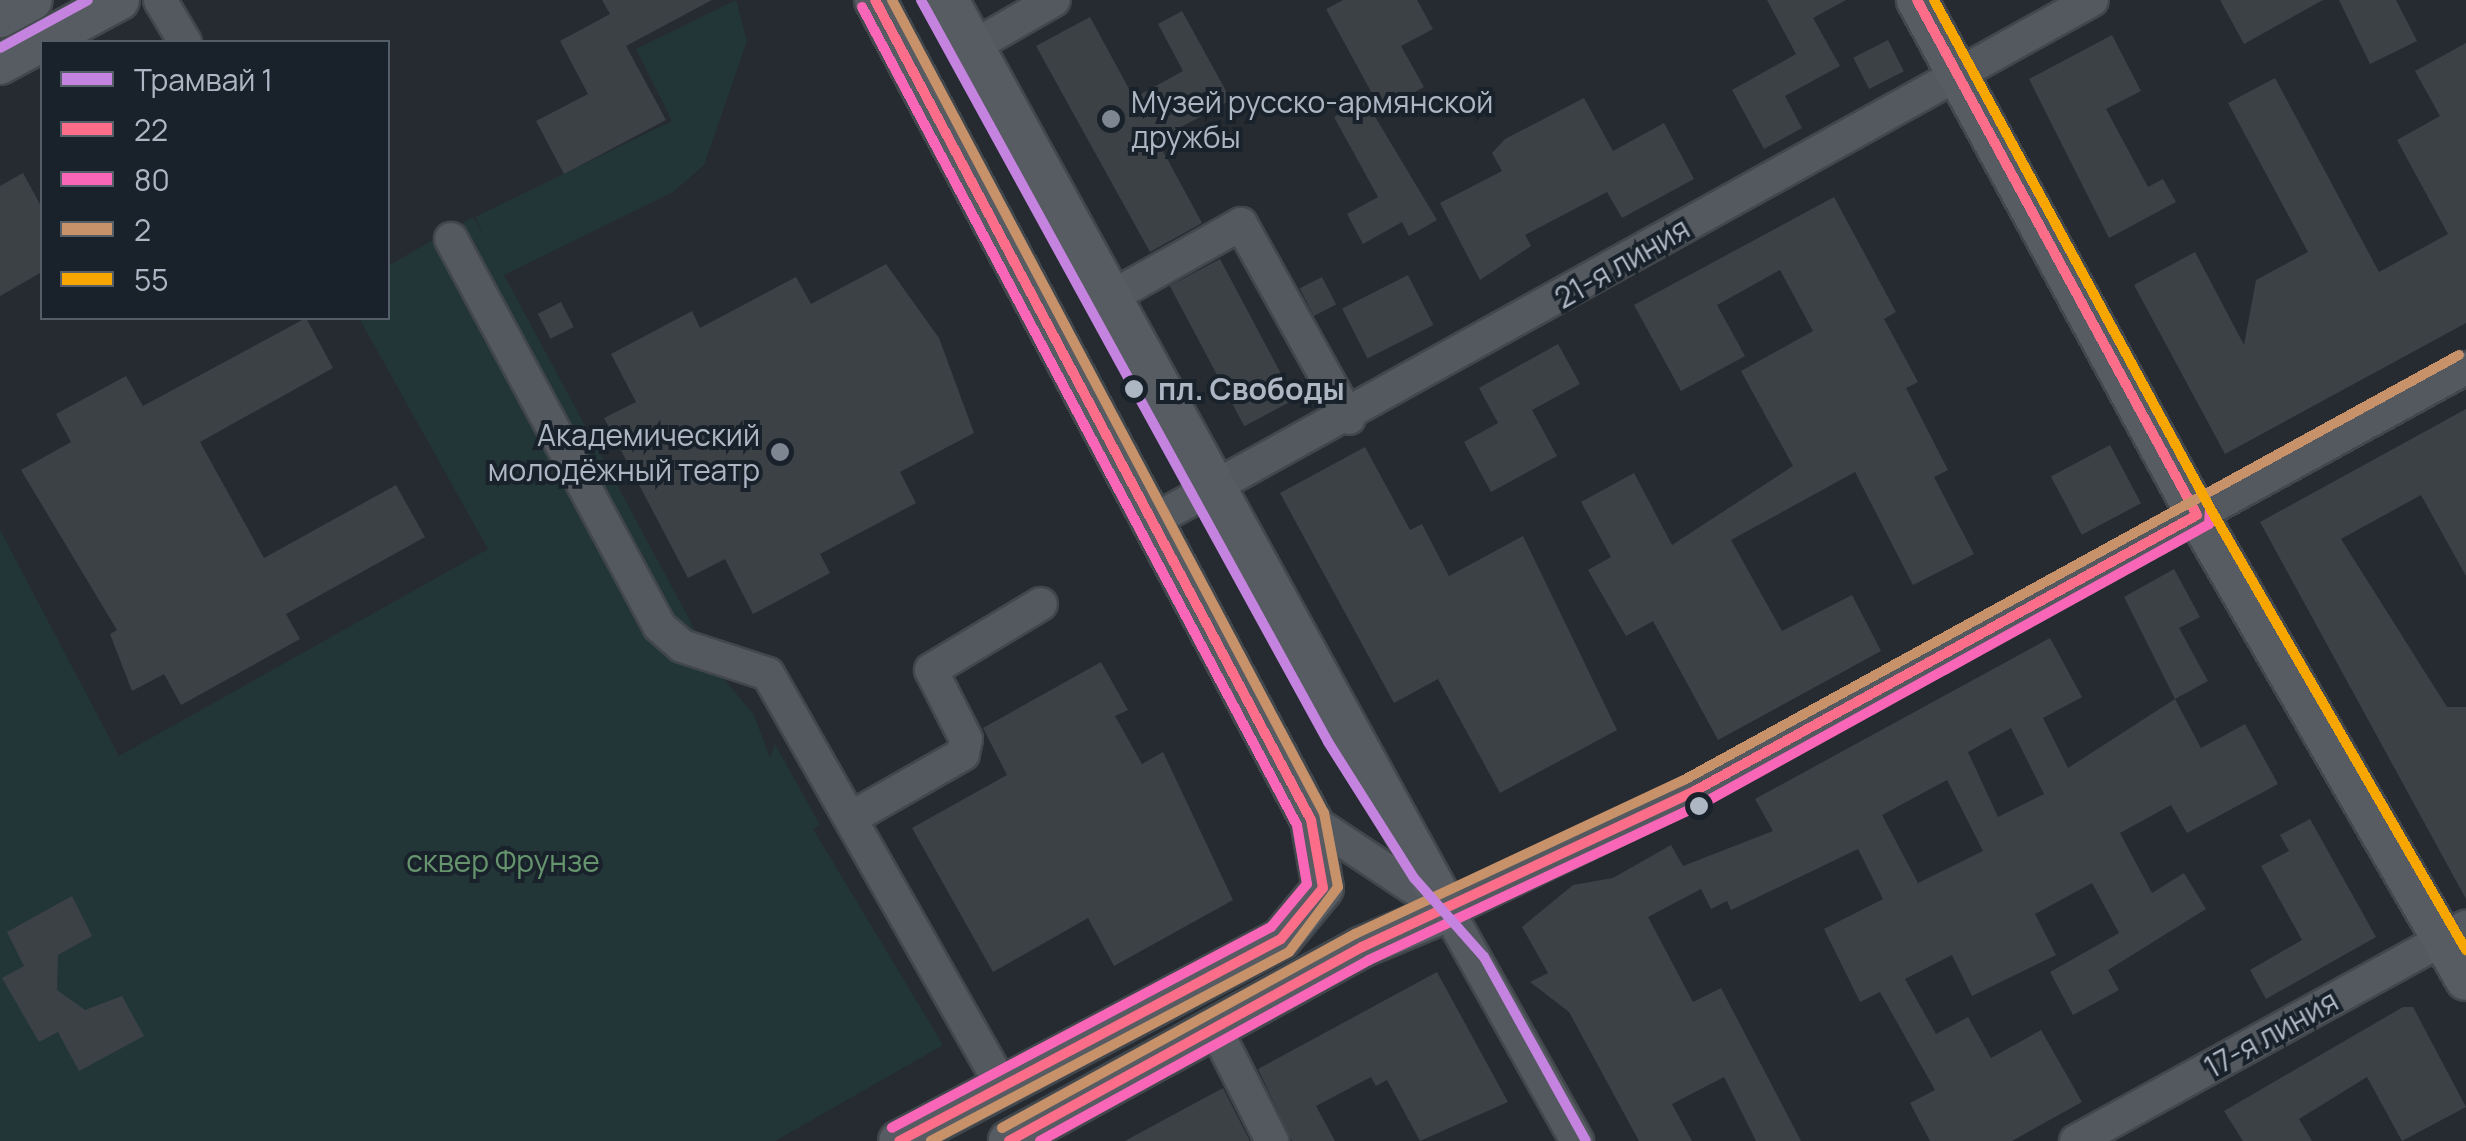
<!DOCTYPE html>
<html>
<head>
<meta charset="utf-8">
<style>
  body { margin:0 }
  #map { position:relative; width:2466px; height:1141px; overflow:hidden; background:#252b31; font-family:Manrope,sans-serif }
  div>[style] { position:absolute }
  .green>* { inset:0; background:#233637 }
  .building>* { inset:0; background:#3c4146; transform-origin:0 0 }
  .roads { filter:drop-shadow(2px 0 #42474c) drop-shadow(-2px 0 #42474c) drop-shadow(0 2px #42474c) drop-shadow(0 -2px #42474c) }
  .minor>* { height:32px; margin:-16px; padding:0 16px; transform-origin:16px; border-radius:16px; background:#545960 }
  .major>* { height:40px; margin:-20px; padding:0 20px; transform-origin:20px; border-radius:20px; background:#575b62 }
  .bus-1>* { height:10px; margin:-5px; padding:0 5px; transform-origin:5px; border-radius:5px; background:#fb6d88 }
  .bus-2>* { height:10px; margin:-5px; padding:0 5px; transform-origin:5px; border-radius:5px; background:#fa66b7 }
  .bus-3>* { height:10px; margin:-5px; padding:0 5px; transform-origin:5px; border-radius:5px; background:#c7916a }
  .bus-4>* { height:10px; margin:-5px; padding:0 5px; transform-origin:5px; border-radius:5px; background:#f7a600 }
  .tram-1>* { height:10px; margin:-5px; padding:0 5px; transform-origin:5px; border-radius:5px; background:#c483df }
  .dots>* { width:28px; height:28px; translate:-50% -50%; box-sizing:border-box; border:5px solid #19222b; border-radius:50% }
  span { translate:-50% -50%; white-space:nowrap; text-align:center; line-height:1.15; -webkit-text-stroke:8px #19222b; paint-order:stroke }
  .poi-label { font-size:30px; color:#adb7c4 }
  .left { translate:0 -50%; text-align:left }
  .right { translate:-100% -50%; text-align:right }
  .street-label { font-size:30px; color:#adb7c4 }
  .stop-label { font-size:30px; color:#adb7c4; font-weight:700 }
  .park-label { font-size:30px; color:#65946d }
  .legend { position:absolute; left:40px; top:40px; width:350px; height:280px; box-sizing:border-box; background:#19222b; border:2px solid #545e68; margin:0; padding:12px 18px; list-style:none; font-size:30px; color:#adb7c4 }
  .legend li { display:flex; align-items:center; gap:20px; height:50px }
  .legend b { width:50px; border:2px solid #545e68 }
</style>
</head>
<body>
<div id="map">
  <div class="green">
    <div style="clip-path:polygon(736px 0,747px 41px,704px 165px,673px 192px,504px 275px,716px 669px,754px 715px,770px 758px,775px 744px,820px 825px,813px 829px,943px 1045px,775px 1141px,0 1141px,0 530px,119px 756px,488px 549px,359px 318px,388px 318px,388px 266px,473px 217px,485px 237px,475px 217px,672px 121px,636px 49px)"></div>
  </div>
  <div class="building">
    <div style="clip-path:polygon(602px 0,712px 0,626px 46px,666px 120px,564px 174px,536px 121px,588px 94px,560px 41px,610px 14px)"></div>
    <div style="clip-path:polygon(1343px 0,1417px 0,1433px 29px,1401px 46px,1424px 87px,1381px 110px,1326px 9px)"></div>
    <div style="clip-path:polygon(1767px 0,1846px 0,1813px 18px,1840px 66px,1785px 96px,1802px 128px,1764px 149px,1732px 90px,1796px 54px)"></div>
    <div style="clip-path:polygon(2220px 0,2323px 0,2244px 44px)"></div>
    <div style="clip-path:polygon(2339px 0,2396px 0,2417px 41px,2370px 64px)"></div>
    <div style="clip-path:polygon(1182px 11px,1231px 100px,1157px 140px,1202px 223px,1150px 252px,1036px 46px,1090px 17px,1134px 98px,1183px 71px,1158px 24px)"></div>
    <div style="clip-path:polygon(2112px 35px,2141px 91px,2106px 109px,2148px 187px,2163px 179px,2176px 202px,2109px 238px,2029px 79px)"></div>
    <div style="left:1888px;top:40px;width:35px;height:39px;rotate:63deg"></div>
    <div style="clip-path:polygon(2466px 43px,2466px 323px,2225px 454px,2134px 285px,2195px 252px,2244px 345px,2256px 280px,2308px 252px,2228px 103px,2275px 78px,2379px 272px,2448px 234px,2397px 140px,2440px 116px,2415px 71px)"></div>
    <div style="clip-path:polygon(1584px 98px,1613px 151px,1664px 123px,1694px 179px,1622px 218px,1607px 192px,1525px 235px,1531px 246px,1480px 280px,1440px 203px,1502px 171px,1492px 153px,1505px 139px)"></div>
    <div style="clip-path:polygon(1365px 100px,1437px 220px,1409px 236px,1402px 222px,1363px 244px,1347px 214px,1378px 197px,1334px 117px)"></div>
    <div style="clip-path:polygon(23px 173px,42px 208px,42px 272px,0 296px,0 186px)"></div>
    <div style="clip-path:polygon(1834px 197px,1896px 312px,1884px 319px,1918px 382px,1906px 388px,1948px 470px,1934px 477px,1974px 554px,1913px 585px,1855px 472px,1731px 540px,1782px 631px,1852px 595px,1881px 651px,1718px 740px,1653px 621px,1626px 636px,1588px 570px,1611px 557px,1581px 502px,1634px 473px,1672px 545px,1793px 466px,1741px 371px,1813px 331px,1780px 270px,1717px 305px,1745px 356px,1681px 391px,1634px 305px)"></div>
    <div style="left:1220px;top:259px;width:159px;height:57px;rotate:62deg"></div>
    <div style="clip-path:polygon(886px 264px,939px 338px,974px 433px,900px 472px,916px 503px,820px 554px,830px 573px,753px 614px,725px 559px,688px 578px,604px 418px,636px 402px,611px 354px,692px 311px,700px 328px,796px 277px,811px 304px)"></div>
    <div style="left:1408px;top:275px;width:56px;height:74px;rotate:63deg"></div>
    <div style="left:1322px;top:277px;width:31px;height:25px;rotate:63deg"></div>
    <div style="left:561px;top:302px;width:28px;height:26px;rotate:63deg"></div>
    <div style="clip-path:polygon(306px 318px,333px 368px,200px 442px,264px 558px,396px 485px,425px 537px,286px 614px,300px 639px,181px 705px,164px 674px,132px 691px,110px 634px,117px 630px,21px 470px,71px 442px,56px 414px,126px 376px,143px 406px)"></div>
    <div style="clip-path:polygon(1558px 344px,1580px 384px,1532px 410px,1557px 456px,1491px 492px,1464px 442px,1498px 423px,1479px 388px)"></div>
    <div style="clip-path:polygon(2466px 409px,2466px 576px,2421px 495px,2341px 539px,2447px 707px,2466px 707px,2466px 899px,2260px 522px)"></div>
    <div style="left:2110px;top:445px;width:66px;height:67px;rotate:62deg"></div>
    <div style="clip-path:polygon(1365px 447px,1410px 530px,1422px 524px,1449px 576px,1523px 536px,1617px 730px,1500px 793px,1438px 679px,1394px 703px,1280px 493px)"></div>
    <div style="clip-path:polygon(2174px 569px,2200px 617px,2179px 628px,2208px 681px,2175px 699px,2124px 597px)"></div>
    <div style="clip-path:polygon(evenodd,2050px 638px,2082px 697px,2043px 718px,2068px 768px,2175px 699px,2201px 748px,2245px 724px,2278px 784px,2187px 833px,2171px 805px,2120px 833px,2152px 893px,2184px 873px,2206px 909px,2108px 970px,2119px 990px,2073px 1015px,2050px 972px,2119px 933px,2092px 883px,2035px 914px,2056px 955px,1972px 996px,1952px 955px,1905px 979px,1936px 1034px,1968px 1017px,1991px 1058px,2041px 1030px,2082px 1102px,2012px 1141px,1930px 1141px,1910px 1103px,1935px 1090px,1880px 992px,1860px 1002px,1824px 929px,1883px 899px,1858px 849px,1731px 910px,1727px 901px,1711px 909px,1701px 889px,1648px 917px,1693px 1002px,1721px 988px,1801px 1141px,1756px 1141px,1724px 1077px,1672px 1104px,1692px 1141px,1639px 1141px,1569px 1012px,1530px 982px,1548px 973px,1522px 927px,1573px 885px,1613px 878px,1671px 845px,1683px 866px,1773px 831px,1755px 799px,2050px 638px,2011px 728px,2044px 794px,1998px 817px,1968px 752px,2011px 728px,2050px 638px,1947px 780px,1983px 851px,1918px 883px,1882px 815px,1947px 780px)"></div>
    <div style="clip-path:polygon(1101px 662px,1128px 710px,1115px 716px,1142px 764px,1163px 752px,1233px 900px,1114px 966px,1088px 918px,993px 972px,912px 828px,1007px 775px,983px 728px)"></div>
    <div style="clip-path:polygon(2310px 819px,2376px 937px,2266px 999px,2250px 970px,2302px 940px,2261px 866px,2289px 851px,2280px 835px)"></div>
    <div style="clip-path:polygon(72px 896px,92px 936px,58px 955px,57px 990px,85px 1010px,122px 996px,144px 1036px,79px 1071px,58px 1032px,39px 1042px,2px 978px,24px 966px,7px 932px)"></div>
    <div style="clip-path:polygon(1437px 972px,1508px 1102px,1420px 1141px,1387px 1080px,1376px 1086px,1371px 1077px,1316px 1106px,1335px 1141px,1292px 1141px,1258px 1069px)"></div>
    <div style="clip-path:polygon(2403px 1007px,2413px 1007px,2466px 1107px,2402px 1141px,2367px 1077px,2299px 1119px,2312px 1141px,2243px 1141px,2224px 1111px)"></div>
    <div style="clip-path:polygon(1223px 1088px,1250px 1141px,1125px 1141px,1171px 1116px)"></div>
  </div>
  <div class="roads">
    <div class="minor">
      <div style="left:160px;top:0;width:49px;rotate:59.2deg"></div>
      <div style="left:974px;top:46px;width:92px;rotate:-29.9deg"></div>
      <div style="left:451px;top:239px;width:439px;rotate:61.7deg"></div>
      <div style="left:659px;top:626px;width:30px;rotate:41deg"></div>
      <div style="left:682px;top:646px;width:90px;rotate:18deg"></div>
      <div style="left:768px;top:674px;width:477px;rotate:60.4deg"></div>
      <div style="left:1111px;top:297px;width:149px;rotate:-29.3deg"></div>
      <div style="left:1241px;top:224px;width:222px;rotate:60.9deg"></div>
      <div style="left:1151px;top:522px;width:1076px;rotate:-29.02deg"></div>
      <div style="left:851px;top:818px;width:129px;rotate:-29.7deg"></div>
      <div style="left:963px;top:754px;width:15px;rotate:-79deg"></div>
      <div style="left:966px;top:739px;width:77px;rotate:-116.9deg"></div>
      <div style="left:931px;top:670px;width:128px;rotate:-31deg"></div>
      <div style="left:1311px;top:820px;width:164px;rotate:33.6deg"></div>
      <div style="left:1448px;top:911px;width:270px;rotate:-25.9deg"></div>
      <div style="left:1691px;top:793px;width:884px;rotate:-28.74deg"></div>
      <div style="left:1448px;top:911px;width:264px;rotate:60.7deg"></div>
      <div style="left:1215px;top:1028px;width:127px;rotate:63.2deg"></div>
      <div style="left:2076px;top:1141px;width:445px;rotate:-28.8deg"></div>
    </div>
    <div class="major">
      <div style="left:875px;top:0;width:929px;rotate:62deg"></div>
      <div style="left:1311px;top:820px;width:69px;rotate:80deg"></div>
      <div style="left:1323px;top:888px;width:66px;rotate:129.5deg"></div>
      <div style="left:1281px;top:939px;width:432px;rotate:152.1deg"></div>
      <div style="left:948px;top:0;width:1039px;rotate:61.24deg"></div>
      <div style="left:1448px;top:911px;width:93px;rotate:157.3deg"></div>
      <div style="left:1362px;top:947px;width:403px;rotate:151.2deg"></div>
      <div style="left:1917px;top:0;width:586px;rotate:61.47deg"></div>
      <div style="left:2197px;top:515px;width:537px;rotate:59.95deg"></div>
      <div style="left:0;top:17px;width:36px;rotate:-28deg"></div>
      <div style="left:0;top:64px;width:135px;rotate:-28.3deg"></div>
    </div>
  </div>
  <div class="bus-1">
    <div style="left:875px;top:0;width:929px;rotate:62deg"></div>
    <div style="left:1311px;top:820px;width:69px;rotate:80deg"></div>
    <div style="left:1323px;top:888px;width:66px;rotate:129.5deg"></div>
    <div style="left:1281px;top:939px;width:432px;rotate:152.1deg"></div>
    <div style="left:1009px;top:1141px;width:403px;rotate:-28.8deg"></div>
    <div style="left:1362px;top:947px;width:363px;rotate:-25.1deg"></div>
    <div style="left:1691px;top:793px;width:577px;rotate:-28.78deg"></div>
    <div style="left:2197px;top:515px;width:586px;rotate:-118.53deg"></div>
  </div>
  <div class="bus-2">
    <div style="left:862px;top:7px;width:926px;rotate:62deg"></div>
    <div style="left:1297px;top:825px;width:60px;rotate:80.4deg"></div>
    <div style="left:1307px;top:884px;width:56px;rotate:129.9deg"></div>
    <div style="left:1271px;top:927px;width:429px;rotate:152.1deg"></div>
    <div style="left:1040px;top:1141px;width:376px;rotate:-28.8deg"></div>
    <div style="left:1369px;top:960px;width:363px;rotate:-25.1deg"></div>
    <div style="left:1698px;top:806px;width:584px;rotate:-28.89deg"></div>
    <div style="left:2209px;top:524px;width:16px;rotate:-86deg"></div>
    <div style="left:2210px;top:508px;width:578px;rotate:-118.52deg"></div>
  </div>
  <div class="bus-3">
    <div style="left:892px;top:0;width:921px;rotate:62.02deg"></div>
    <div style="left:1324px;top:813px;width:75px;rotate:79.3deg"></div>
    <div style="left:1338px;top:887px;width:81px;rotate:127deg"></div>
    <div style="left:1289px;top:952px;width:405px;rotate:152.2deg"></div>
    <div style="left:1002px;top:1128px;width:403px;rotate:-28.8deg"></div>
    <div style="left:1355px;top:934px;width:363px;rotate:-25.1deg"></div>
    <div style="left:1684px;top:780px;width:884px;rotate:-28.74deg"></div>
  </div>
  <div class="bus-4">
    <div style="left:1934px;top:0;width:578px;rotate:61.48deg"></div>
    <div style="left:2210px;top:508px;width:511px;rotate:59.92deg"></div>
  </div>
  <div class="tram-1">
    <div style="left:921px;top:0;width:846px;rotate:61.25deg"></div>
    <div style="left:1328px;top:742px;width:161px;rotate:57.7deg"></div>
    <div style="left:1414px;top:878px;width:106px;rotate:48.5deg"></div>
    <div style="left:1484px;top:957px;width:210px;rotate:61deg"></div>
    <div style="left:0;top:48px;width:100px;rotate:-28.6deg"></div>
  </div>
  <div class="dots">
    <div style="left:1111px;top:119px;background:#7d8691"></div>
    <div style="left:1134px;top:389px;background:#adb7c4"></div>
    <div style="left:780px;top:452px;background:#7d8691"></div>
    <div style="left:1699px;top:806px;background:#adb7c4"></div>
  </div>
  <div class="poi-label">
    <span class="left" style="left:1131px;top:119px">Музей русско-армянской<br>дружбы</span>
    <span class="right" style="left:760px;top:452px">Академический<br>молодёжный театр</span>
  </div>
  <div class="street-label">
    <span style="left:1622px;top:263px;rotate:-30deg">21-я линия</span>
    <span style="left:2271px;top:1034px;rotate:-29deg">17-я линия</span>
  </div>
  <div class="stop-label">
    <span class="left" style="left:1158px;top:389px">пл. Свободы</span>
  </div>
  <div class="park-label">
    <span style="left:503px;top:861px">сквер Фрунзе</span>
  </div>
  <ul class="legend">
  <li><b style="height:12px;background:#c483df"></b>Трамвай 1</li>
  <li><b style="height:12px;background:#fb6d88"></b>22</li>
  <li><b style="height:12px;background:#fa66b7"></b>80</li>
  <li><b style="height:12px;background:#c7916a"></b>2</li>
  <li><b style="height:12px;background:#f7a600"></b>55</li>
  </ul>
</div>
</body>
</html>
